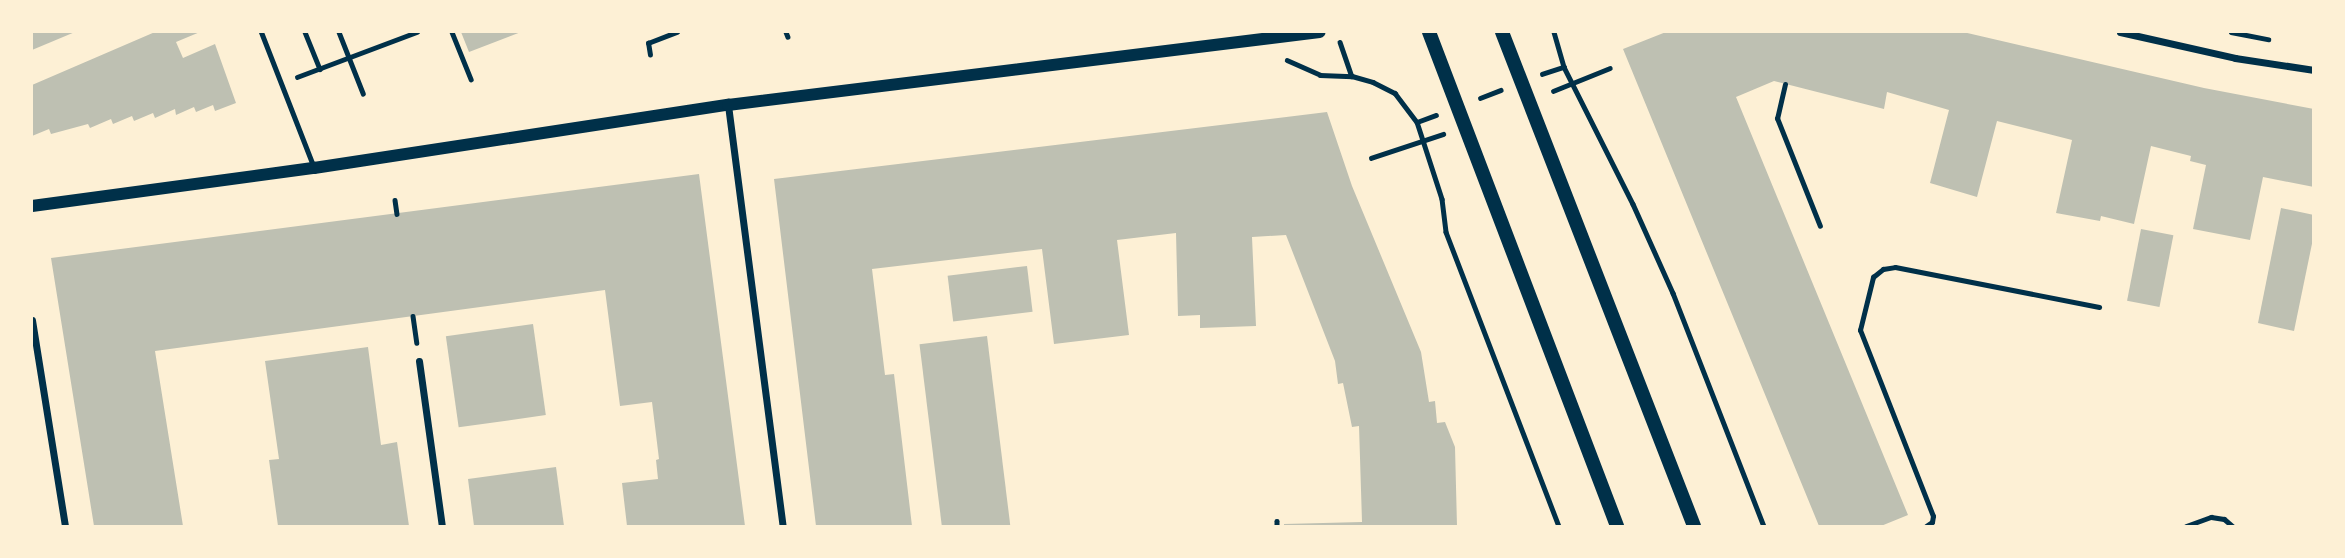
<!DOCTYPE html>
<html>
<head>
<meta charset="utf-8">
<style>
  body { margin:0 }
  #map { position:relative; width:2345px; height:558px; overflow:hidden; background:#fdf0d5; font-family:"Roboto Condensed",sans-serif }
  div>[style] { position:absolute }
  .building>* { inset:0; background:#bec0b2; transform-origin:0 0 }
  .path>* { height:4.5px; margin:-2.25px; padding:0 2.25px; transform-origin:2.25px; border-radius:2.25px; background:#003049 }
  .service>* { height:5px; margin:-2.5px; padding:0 2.5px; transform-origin:2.5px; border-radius:2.5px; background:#003049 }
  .minor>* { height:7px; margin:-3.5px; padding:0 3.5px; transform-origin:3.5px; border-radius:3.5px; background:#003049 }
  .tertiary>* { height:12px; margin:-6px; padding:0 6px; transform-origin:6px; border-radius:6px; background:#003049 }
  .secondary>* { height:14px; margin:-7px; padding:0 7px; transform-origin:7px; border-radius:7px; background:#003049 }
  span { translate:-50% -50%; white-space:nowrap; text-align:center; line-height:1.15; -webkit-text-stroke:7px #fdf0d5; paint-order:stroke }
  .frame { position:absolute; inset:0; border:33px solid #fdf0d5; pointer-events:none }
</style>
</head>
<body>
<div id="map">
  <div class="building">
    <div style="clip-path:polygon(32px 32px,75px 32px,32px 50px)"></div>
    <div style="clip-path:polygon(155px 32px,200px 32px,176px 42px,183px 58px,215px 44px,236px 103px,215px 111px,213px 105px,196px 112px,194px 107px,176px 115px,175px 109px,155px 118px,153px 113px,134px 121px,132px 116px,113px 124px,111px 119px,90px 128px,88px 124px,51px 134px,49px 129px,32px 136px,32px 85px)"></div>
    <div style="clip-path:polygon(461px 32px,521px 32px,469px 52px)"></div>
    <div style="clip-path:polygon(1666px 32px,1963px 32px,2204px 88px,2314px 109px,2314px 187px,2263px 177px,2250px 240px,2193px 229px,2206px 165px,2190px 161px,2191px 156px,2151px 146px,2134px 224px,2101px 216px,2100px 221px,2056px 213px,2072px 140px,1997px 121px,1977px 197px,1930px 183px,1949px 110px,1887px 92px,1884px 109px,1774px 81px,1736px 97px,1908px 515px,1881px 526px,1819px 526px,1623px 49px)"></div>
    <div style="clip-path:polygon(1327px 112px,1352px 186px,1421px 352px,1429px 402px,1435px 401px,1437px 423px,1445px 422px,1455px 447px,1457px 526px,1284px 526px,1284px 524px,1362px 522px,1359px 426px,1352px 427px,1343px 383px,1338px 384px,1335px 361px,1286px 235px,1252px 237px,1256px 326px,1200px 328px,1200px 315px,1178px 316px,1176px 233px,1117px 240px,1129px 335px,1054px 344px,1042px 249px,872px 269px,885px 375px,894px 374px,912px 526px,816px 526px,774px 179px)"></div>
    <div style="clip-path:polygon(699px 174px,745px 526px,627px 526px,622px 483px,658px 479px,656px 460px,659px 459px,652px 402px,620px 406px,605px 290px,155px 351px,183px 526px,94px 526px,51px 258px)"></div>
    <div style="clip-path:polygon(2281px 208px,2314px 215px,2314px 234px,2294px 331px,2258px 323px)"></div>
    <div style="left:2141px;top:229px;width:33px;height:73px;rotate:11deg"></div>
    <div style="left:1027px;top:266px;width:46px;height:80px;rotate:83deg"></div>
    <div style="left:533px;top:324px;width:92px;height:88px;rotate:82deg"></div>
    <div style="left:987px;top:336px;width:192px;height:68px;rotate:83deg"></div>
    <div style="clip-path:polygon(368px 347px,381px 445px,397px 442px,409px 526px,278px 526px,269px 460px,279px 459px,265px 361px)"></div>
    <div style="clip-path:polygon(556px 467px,564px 526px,474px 526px,468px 479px)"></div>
  </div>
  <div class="path">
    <div style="left:305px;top:32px;width:40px;rotate:68deg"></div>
    <div style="left:339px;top:32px;width:66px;rotate:68.5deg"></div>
    <div style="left:452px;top:32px;width:51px;rotate:68deg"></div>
    <div style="left:786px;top:32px;width:5px;rotate:68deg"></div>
    <div style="left:1554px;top:32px;width:36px;rotate:74deg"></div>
    <div style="left:1564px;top:67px;width:153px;rotate:63.3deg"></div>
    <div style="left:1633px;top:204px;width:98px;rotate:65.8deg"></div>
    <div style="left:1673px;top:293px;width:250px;rotate:68.7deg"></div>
    <div style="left:2231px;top:32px;width:38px;rotate:11deg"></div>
    <div style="left:1340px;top:42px;width:36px;rotate:71deg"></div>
    <div style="left:650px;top:55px;width:12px;rotate:-99deg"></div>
    <div style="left:648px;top:43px;width:31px;rotate:-21deg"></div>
    <div style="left:1287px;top:60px;width:36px;rotate:24deg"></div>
    <div style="left:1320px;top:75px;width:32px;rotate:2deg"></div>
    <div style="left:1352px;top:76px;width:22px;rotate:16deg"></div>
    <div style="left:1373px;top:82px;width:25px;rotate:27deg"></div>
    <div style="left:1395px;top:93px;width:36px;rotate:53deg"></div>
    <div style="left:1417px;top:122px;width:81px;rotate:72deg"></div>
    <div style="left:1442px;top:199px;width:33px;rotate:83deg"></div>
    <div style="left:1446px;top:232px;width:315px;rotate:69deg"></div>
    <div style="left:1542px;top:74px;width:23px;rotate:-18deg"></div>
    <div style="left:297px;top:77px;width:128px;rotate:-20.6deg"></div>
    <div style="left:1553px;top:91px;width:61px;rotate:-22deg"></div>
    <div style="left:1480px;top:98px;width:22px;rotate:-21deg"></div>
    <div style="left:1417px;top:122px;width:20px;rotate:-20deg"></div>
    <div style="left:1371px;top:158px;width:76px;rotate:-18.4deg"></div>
    <div style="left:395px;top:200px;width:14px;rotate:82deg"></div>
    <div style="left:413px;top:316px;width:27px;rotate:82deg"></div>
    <div style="left:1277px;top:521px;width:5px;rotate:90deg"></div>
  </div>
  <div class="service">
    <div style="left:261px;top:32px;width:146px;rotate:68.7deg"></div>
    <div style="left:1785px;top:84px;width:35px;rotate:103deg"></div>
    <div style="left:1777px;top:118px;width:116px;rotate:68.3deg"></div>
    <div style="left:1926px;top:526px;width:7px;rotate:-34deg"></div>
    <div style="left:1932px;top:522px;width:6px;rotate:-81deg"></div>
    <div style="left:1933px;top:516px;width:200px;rotate:-111.4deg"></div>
    <div style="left:1860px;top:330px;width:55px;rotate:-76.2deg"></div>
    <div style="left:1873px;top:277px;width:13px;rotate:-39deg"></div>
    <div style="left:1883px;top:269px;width:12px;rotate:-9deg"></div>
    <div style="left:1895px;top:267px;width:208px;rotate:11.1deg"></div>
    <div style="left:2186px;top:526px;width:27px;rotate:-20deg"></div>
    <div style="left:2211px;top:517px;width:13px;rotate:9deg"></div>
    <div style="left:2224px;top:519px;width:11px;rotate:41deg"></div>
  </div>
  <div class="minor">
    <div style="left:2120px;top:32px;width:118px;rotate:12.7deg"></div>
    <div style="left:2235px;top:58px;width:80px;rotate:8.6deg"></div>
    <div style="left:728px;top:105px;width:425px;rotate:82.6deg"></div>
    <div style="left:32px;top:320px;width:209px;rotate:80.9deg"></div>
    <div style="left:419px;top:361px;width:167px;rotate:82.1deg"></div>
  </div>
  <div class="tertiary">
    <div style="left:32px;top:206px;width:285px;rotate:-7.7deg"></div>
    <div style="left:314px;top:168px;width:419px;rotate:-8.7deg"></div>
    <div style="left:728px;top:105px;width:596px;rotate:-7.03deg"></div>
  </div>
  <div class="secondary">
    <div style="left:1429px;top:32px;width:529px;rotate:69.16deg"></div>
    <div style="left:1502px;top:32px;width:530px;rotate:68.76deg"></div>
  </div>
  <div class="frame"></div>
</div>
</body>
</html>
